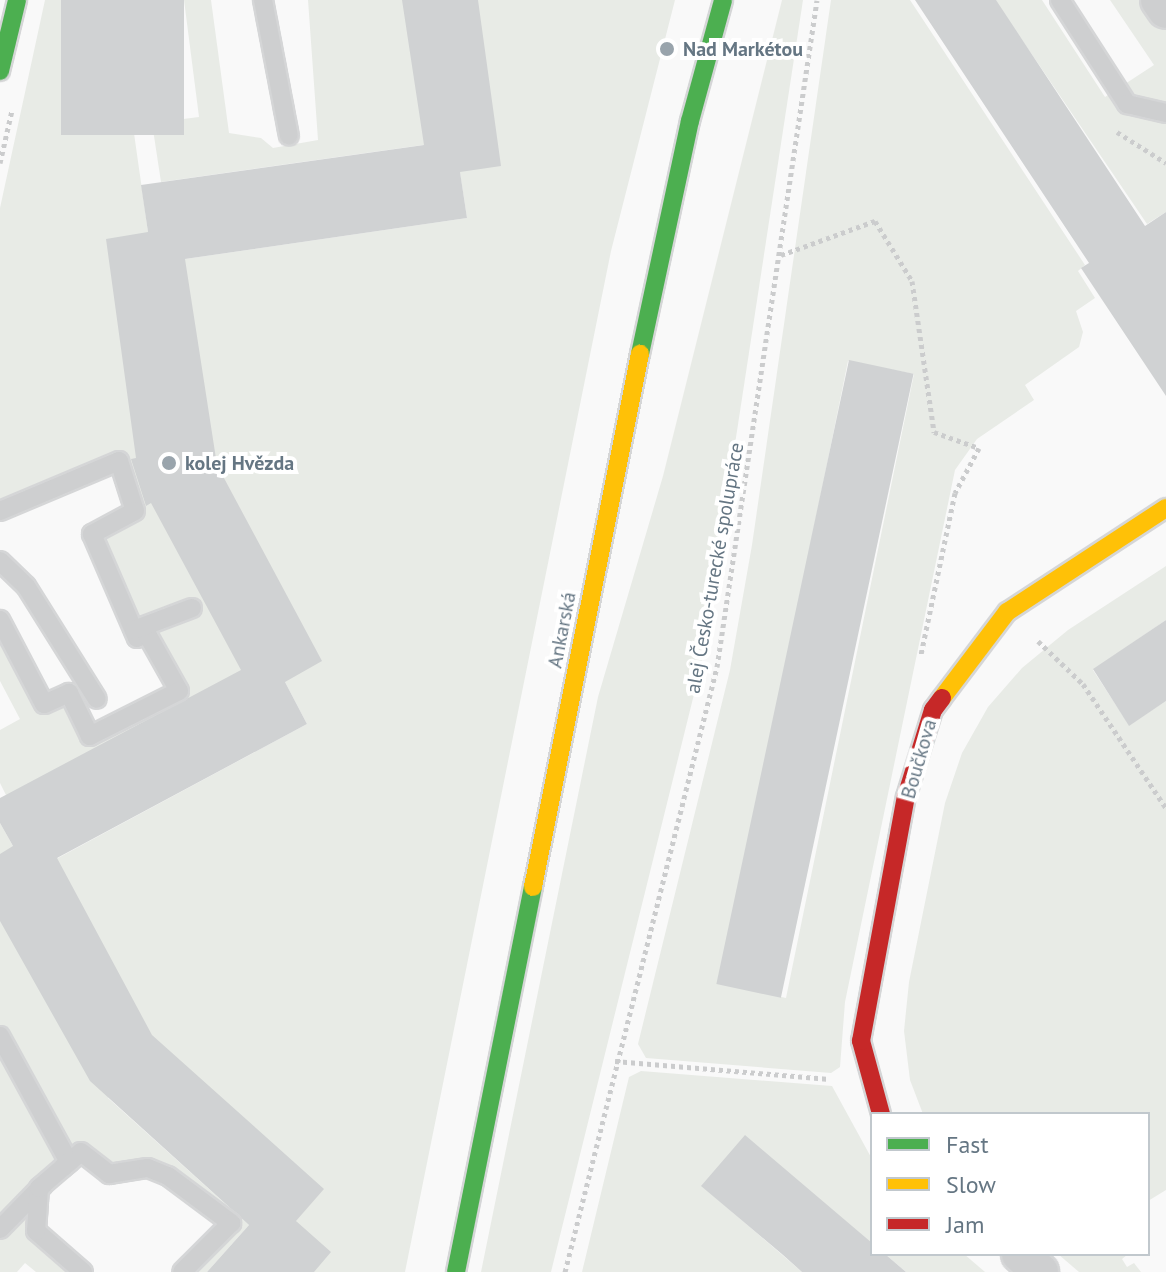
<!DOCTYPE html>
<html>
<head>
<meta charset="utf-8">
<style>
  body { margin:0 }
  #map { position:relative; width:1166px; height:1272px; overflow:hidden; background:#f9f9f9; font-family:"PT Sans",sans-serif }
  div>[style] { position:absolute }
  .green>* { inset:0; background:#e8ebe6 }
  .building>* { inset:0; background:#d0d2d3; transform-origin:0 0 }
  .path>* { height:5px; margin-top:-2.5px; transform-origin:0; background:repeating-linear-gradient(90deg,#cbcccd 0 4px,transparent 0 8px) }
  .roads { filter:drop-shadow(2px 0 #d5d6d7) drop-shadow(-2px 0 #d5d6d7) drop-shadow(0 2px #d5d6d7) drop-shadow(0 -2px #d5d6d7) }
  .lane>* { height:18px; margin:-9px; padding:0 9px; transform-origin:9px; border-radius:9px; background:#cecfd0 }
  .street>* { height:36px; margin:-18px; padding:0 18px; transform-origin:18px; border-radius:18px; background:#cecfd0 }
  .fast>* { height:18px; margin:-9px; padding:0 9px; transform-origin:9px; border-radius:9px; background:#4caf50 }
  .slow>* { height:18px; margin:-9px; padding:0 9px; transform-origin:9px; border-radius:9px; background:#ffc107 }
  .jam>* { height:18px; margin:-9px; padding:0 9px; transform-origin:9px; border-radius:9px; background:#c62828 }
  .dots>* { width:22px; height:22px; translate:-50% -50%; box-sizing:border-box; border:4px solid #fff; border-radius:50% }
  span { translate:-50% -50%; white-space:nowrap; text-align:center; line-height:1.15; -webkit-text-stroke:8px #fff; paint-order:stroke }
  .poi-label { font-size:20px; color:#657683; font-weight:700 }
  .left { translate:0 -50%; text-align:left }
  .street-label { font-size:20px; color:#657683 }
  .legend { position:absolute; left:870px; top:1112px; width:280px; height:144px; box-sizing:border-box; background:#fff; border:2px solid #c1c8cd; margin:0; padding:10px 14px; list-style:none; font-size:24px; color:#657683 }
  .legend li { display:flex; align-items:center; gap:16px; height:40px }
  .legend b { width:40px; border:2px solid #c1c8cd }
</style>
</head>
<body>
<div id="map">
  <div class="green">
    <div style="clip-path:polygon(45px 0,61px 0,79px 133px,133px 126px,148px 232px,185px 259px,467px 218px,460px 173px,428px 177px,423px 145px,161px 182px,152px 123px,199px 117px,184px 0,211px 0,229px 133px,261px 138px,273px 148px,318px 140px,308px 0,675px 0,611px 251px,405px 1272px,314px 1272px,296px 1221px,158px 1042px,108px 1098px,249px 1225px,207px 1272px,182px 1272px,230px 1223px,168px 1176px,119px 1175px,81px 1152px,40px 1188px,36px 1231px,83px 1272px,36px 1272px,25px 1263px,17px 1272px,0 1272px,0 823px,13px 846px,42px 831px,58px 858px,307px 724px,285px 682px,6px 795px,0 783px,0 730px,20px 719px,0 681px,0 620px,44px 703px,69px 693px,90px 736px,179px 691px,148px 634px,137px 638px,92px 534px,135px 511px,119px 461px,0 511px,0 208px)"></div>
    <div style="clip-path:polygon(782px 0,803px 0,701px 666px,551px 1272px,481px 1272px,598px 697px,663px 476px)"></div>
    <div style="clip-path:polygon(evenodd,831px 0,910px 0,1085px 265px,1078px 271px,1095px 298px,1076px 311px,1083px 332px,1079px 347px,1025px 385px,1034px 400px,977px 439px,955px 470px,845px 1002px,840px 1067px,831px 1073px,646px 1058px,638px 1044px,730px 670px,752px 545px,831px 0,848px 361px,914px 374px,786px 998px,721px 984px,848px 361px)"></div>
    <div style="clip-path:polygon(995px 0,1042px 0,1105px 97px,1154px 65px,1110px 0,1166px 0,1166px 212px,1147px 224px)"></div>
    <div style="clip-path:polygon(1166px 566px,1166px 620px,1093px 670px,1129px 725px,1166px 701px,1166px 1190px,1148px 1201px,1148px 1114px,923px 1114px,910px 1080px,904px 1031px,909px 982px,945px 803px,962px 753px,988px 707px,1022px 668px,1068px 630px)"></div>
    <div style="clip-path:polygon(641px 1071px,832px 1086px,872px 1159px,872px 1243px,702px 1186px,802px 1272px,582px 1272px,629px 1077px)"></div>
    <div style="clip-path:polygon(885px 1254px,964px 1254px,985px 1272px,906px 1272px)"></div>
    <div style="clip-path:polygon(1058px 1254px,1128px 1254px,1122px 1259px,1127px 1267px,1134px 1263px,1141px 1272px,1079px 1272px)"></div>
  </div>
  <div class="building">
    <div style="left:61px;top:0;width:123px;height:135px"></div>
    <div style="clip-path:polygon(402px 0,478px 0,501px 166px,460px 172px,467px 218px,185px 259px,217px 465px,322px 661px,285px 682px,307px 724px,57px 858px,152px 1035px,324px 1189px,296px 1221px,331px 1252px,314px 1272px,207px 1272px,249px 1225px,90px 1081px,0 921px,0 854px,13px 846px,0 823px,0 798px,241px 670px,151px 503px,146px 506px,131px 459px,136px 458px,106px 239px,148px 232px,141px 185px,424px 145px)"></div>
    <div style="clip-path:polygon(915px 0,996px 0,1145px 226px,1166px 212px,1166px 396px,1081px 268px,1089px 263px)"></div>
    <div style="left:849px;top:360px;width:66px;height:638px;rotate:12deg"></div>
    <div style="clip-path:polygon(1166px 620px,1166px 701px,1129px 726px,1093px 669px)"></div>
    <div style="clip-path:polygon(745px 1135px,872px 1243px,872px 1254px,885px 1254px,906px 1272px,802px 1272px,783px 1255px,701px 1186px)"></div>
  </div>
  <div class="path">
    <div style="left:1117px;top:132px;width:58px;rotate:32.3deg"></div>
    <div style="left:0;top:163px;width:54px;rotate:-77.2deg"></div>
    <div style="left:781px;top:255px;width:100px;rotate:-19.9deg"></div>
    <div style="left:875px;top:221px;width:70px;rotate:58.3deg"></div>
    <div style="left:912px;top:281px;width:153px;rotate:81.7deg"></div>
    <div style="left:934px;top:432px;width:48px;rotate:19.6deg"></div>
    <div style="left:979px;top:448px;width:51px;rotate:118.1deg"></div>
    <div style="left:955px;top:493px;width:166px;rotate:101.9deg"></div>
    <div style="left:1038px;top:641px;width:62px;rotate:43.7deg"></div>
    <div style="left:1083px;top:684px;width:149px;rotate:56.2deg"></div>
    <div style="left:615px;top:1061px;width:215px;rotate:4.8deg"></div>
    <div style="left:565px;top:1272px;width:624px;rotate:-75.9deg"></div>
    <div style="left:717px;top:667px;width:674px;rotate:-81.47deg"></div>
  </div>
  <div class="roads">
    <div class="lane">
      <div style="left:263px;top:0;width:138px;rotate:79.2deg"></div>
      <div style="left:1060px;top:0;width:124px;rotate:57.2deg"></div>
      <div style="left:1127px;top:104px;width:40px;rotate:13deg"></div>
      <div style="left:0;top:511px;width:129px;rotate:-22.8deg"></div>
      <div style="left:119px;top:461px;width:52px;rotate:72.3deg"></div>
      <div style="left:135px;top:511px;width:49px;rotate:151.9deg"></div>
      <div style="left:92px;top:534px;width:113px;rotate:66.6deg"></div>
      <div style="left:137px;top:638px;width:11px;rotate:-22deg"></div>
      <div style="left:147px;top:634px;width:65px;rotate:60.7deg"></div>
      <div style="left:179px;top:691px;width:100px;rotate:153.2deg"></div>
      <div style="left:90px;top:736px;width:48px;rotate:-116deg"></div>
      <div style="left:69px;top:693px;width:27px;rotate:156deg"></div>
      <div style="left:44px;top:704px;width:95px;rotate:-117.6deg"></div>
      <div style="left:0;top:561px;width:36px;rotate:44deg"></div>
      <div style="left:26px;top:586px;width:133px;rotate:57.9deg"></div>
      <div style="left:134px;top:630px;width:62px;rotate:-20.8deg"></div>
      <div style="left:0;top:1036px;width:144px;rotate:61.3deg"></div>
      <div style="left:69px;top:1162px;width:9px;rotate:139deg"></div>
      <div style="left:0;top:1229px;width:62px;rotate:-45.7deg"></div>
      <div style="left:83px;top:1272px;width:62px;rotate:-138.9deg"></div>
      <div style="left:36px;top:1231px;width:43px;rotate:-86deg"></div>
      <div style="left:39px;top:1188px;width:55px;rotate:-40.6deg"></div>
      <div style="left:81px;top:1152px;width:36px;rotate:38deg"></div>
      <div style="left:109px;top:1174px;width:39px;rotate:-9deg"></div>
      <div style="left:148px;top:1168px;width:22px;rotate:22deg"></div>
      <div style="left:168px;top:1176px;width:79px;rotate:36.7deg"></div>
      <div style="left:231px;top:1223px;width:69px;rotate:135deg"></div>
    </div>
    <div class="street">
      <div style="left:1159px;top:0;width:12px;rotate:55deg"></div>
      <div style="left:1020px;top:1254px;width:27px;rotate:42deg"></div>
    </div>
    <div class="fast">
      <div style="left:0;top:71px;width:73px;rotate:-76.5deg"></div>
      <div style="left:640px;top:354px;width:238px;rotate:-77.9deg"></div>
      <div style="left:690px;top:121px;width:125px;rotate:-74.7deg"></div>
      <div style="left:456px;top:1272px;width:393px;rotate:-78.7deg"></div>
    </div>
    <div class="slow">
      <div style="left:942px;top:698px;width:108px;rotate:-52.9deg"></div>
      <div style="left:1007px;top:612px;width:190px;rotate:-33.2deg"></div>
      <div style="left:533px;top:887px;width:544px;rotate:-78.65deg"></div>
    </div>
    <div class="jam">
      <div style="left:881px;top:1114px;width:76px;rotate:-105.3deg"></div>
      <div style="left:861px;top:1041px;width:248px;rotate:-79.6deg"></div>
      <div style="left:906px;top:797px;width:91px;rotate:-72.8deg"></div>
      <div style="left:933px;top:710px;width:15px;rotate:-53deg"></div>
    </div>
  </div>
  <div class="dots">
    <div style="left:667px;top:49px;background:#99a4ac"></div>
    <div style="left:169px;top:463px;background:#99a4ac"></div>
  </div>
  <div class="poi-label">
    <span class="left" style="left:683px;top:49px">Nad Markétou</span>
    <span class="left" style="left:185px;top:463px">kolej Hvězda</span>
  </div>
  <div class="street-label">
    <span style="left:715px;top:568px;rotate:-80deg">alej Česko-turecké spolupráce</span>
    <span style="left:562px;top:630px;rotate:-79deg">Ankarská</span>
    <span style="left:919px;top:759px;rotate:-74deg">Boučkova</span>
  </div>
  <ul class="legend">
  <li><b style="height:10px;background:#4caf50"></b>Fast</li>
  <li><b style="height:10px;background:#ffc107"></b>Slow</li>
  <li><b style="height:10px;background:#c62828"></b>Jam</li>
  </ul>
</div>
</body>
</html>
